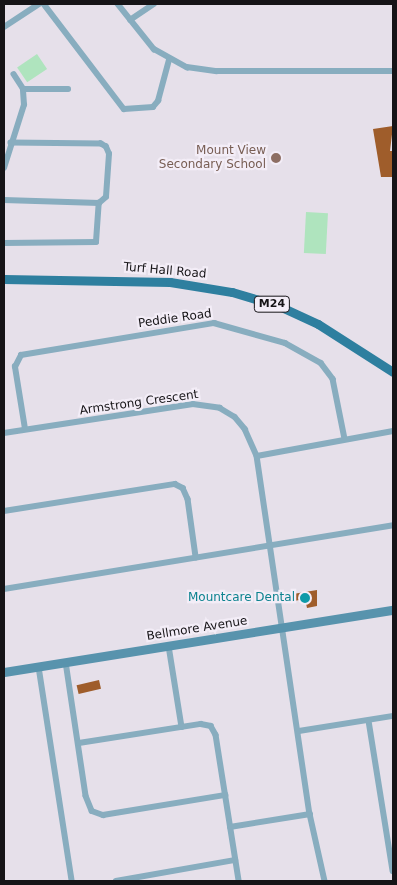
<!DOCTYPE html>
<html>
<head>
<meta charset="utf-8">
<style>
  body { margin:0 }
  #map { position:relative; width:397px; height:885px; overflow:hidden; background:#e6e0ea; font-family:"DejaVu Sans",sans-serif }
  div>[style] { position:absolute }
  .green>* { inset:0; background:#afe4be; transform-origin:0 0 }
  .building>* { inset:0; background:#9f5d2b; transform-origin:0 0 }
  .street>* { height:5.5px; margin:-2.75px; padding:0 2.75px; transform-origin:2.75px; border-radius:2.75px; background:#88adbf }
  .secondary>* { height:9px; margin:-4.5px; padding:0 4.5px; transform-origin:4.5px; border-radius:4.5px; background:#5893ad }
  .primary>* { height:9px; margin:-4.5px; padding:0 4.5px; transform-origin:4.5px; border-radius:4.5px; background:#2e7f9f }
  .dots>* { width:14px; height:14px; translate:-50% -50%; box-sizing:border-box; border:2px solid #f3edf7; border-radius:50% }
  span { translate:-50% -50%; white-space:nowrap; text-align:center; line-height:1.15; -webkit-text-stroke:4.5px #f3edf7; paint-order:stroke }
  .shield-label span { padding:1px 4px; background:#f3edf7; border:1px solid; border-radius:4px; -webkit-text-stroke-width:0 }
  .shield-label { font-size:11px; color:#161417; font-weight:700 }
  .education-label { font-size:12px; color:#785e54 }
  .right { translate:-100% -50%; text-align:right }
  .street-label { font-size:12px; color:#161417 }
  .culture-label { font-size:12px; color:#0d838f }
  .frame { position:absolute; inset:0; border:5px solid #161417; pointer-events:none }
</style>
</head>
<body>
<div id="map">
  <div class="green">
    <div style="left:37px;top:54px;width:18px;height:24px;rotate:56deg"></div>
    <div style="left:306px;top:212px;width:22px;height:41px;rotate:3deg"></div>
  </div>
  <div class="building">
    <div style="clip-path:polygon(393px 126px,390px 151px,393px 151px,393px 177px,381px 177px,373px 129px)"></div>
    <div style="clip-path:polygon(317px 590px,317px 606px,307px 608px,305px 599px,294px 601px,293px 594px)"></div>
    <div style="left:99px;top:680px;width:9px;height:23px;rotate:77deg"></div>
  </div>
  <div class="street">
    <div style="left:44px;top:4px;width:132px;rotate:52.7deg"></div>
    <div style="left:124px;top:109px;width:29px;rotate:-4deg"></div>
    <div style="left:153px;top:107px;width:8px;rotate:-50deg"></div>
    <div style="left:158px;top:101px;width:42px;rotate:-75deg"></div>
    <div style="left:118px;top:4px;width:58px;rotate:51.3deg"></div>
    <div style="left:154px;top:49px;width:38px;rotate:29deg"></div>
    <div style="left:187px;top:67px;width:30px;rotate:8deg"></div>
    <div style="left:217px;top:71px;width:176px"></div>
    <div style="left:130px;top:20px;width:29px;rotate:-34deg"></div>
    <div style="left:4px;top:27px;width:42px;rotate:-33.3deg"></div>
    <div style="left:23px;top:89px;width:45px"></div>
    <div style="left:4px;top:168px;width:66px;rotate:-72.4deg"></div>
    <div style="left:24px;top:105px;width:16px;rotate:-94deg"></div>
    <div style="left:23px;top:89px;width:17px;rotate:-123deg"></div>
    <div style="left:4px;top:200px;width:95px;rotate:1.8deg"></div>
    <div style="left:99px;top:203px;width:9px;rotate:-41deg"></div>
    <div style="left:106px;top:197px;width:43px;rotate:-86deg"></div>
    <div style="left:109px;top:154px;width:8px;rotate:-113deg"></div>
    <div style="left:106px;top:147px;width:6px;rotate:-149deg"></div>
    <div style="left:101px;top:144px;width:90px;rotate:-179.4deg"></div>
    <div style="left:4px;top:243px;width:92px;rotate:-0.6deg"></div>
    <div style="left:96px;top:242px;width:39px;rotate:-86deg"></div>
    <div style="left:25px;top:429px;width:63px;rotate:-99.2deg"></div>
    <div style="left:15px;top:367px;width:13px;rotate:-63deg"></div>
    <div style="left:21px;top:355px;width:196px;rotate:-9.4deg"></div>
    <div style="left:214px;top:323px;width:74px;rotate:15.7deg"></div>
    <div style="left:285px;top:343px;width:41px;rotate:29.1deg"></div>
    <div style="left:321px;top:363px;width:20px;rotate:53deg"></div>
    <div style="left:333px;top:379px;width:61px;rotate:78.7deg"></div>
    <div style="left:4px;top:433px;width:191px;rotate:-8.7deg"></div>
    <div style="left:193px;top:404px;width:27px;rotate:8deg"></div>
    <div style="left:220px;top:408px;width:17px;rotate:31deg"></div>
    <div style="left:235px;top:417px;width:16px;rotate:50deg"></div>
    <div style="left:245px;top:429px;width:30px;rotate:66deg"></div>
    <div style="left:257px;top:456px;width:362px;rotate:81.6deg"></div>
    <div style="left:310px;top:814px;width:69px;rotate:77.4deg"></div>
    <div style="left:257px;top:456px;width:138px;rotate:-10.4deg"></div>
    <div style="left:4px;top:511px;width:173px;rotate:-9deg"></div>
    <div style="left:175px;top:484px;width:9px;rotate:27deg"></div>
    <div style="left:183px;top:488px;width:12px;rotate:66deg"></div>
    <div style="left:188px;top:499px;width:59px;rotate:82.1deg"></div>
    <div style="left:4px;top:589px;width:394px;rotate:-9.3deg"></div>
    <div style="left:169px;top:646px;width:82px;rotate:80.9deg"></div>
    <div style="left:66px;top:662px;width:135px;rotate:81.5deg"></div>
    <div style="left:86px;top:796px;width:16px;rotate:68deg"></div>
    <div style="left:92px;top:811px;width:12px;rotate:20deg"></div>
    <div style="left:103px;top:815px;width:124px;rotate:-9.3deg"></div>
    <div style="left:39px;top:667px;width:217px;rotate:81.2deg"></div>
    <div style="left:369px;top:721px;width:152px;rotate:80.9deg"></div>
    <div style="left:299px;top:731px;width:95px;rotate:-9.1deg"></div>
    <div style="left:79px;top:743px;width:123px;rotate:-8.9deg"></div>
    <div style="left:201px;top:724px;width:10px;rotate:11deg"></div>
    <div style="left:211px;top:726px;width:10px;rotate:61deg"></div>
    <div style="left:216px;top:735px;width:148px;rotate:81deg"></div>
    <div style="left:230px;top:827px;width:81px;rotate:-9.2deg"></div>
    <div style="left:116px;top:881px;width:121px;rotate:-10deg"></div>
  </div>
  <div class="secondary">
    <div style="left:4px;top:672px;width:394px;rotate:-9.1deg"></div>
  </div>
  <div class="primary">
    <div style="left:4px;top:279px;width:166px;rotate:1deg"></div>
    <div style="left:170px;top:282px;width:63px;rotate:9.2deg"></div>
    <div style="left:232px;top:292px;width:49px;rotate:16.6deg"></div>
    <div style="left:279px;top:306px;width:43px;rotate:24.8deg"></div>
    <div style="left:318px;top:324px;width:89px;rotate:32.6deg"></div>
  </div>
  <div class="dots">
    <div style="left:276px;top:158px;background:#8d6e63"></div>
    <div style="left:305px;top:598px;background:#0f9aa8"></div>
  </div>
  <div class="shield-label">
    <span style="left:272px;top:304px">M24</span>
  </div>
  <div class="education-label">
    <span class="right" style="left:266px;top:158px">Mount View<br>Secondary School</span>
  </div>
  <div class="street-label">
    <span style="left:165px;top:271px;rotate:5deg">Turf Hall Road</span>
    <span style="left:175px;top:319px;rotate:-8deg">Peddie Road</span>
    <span style="left:139px;top:403px;rotate:-8deg">Armstrong Crescent</span>
    <span style="left:197px;top:629px;rotate:-9deg">Bellmore Avenue</span>
  </div>
  <div class="culture-label">
    <span class="right" style="left:295px;top:598px">Mountcare Dental</span>
  </div>
  <div class="frame"></div>
</div>
</body>
</html>
